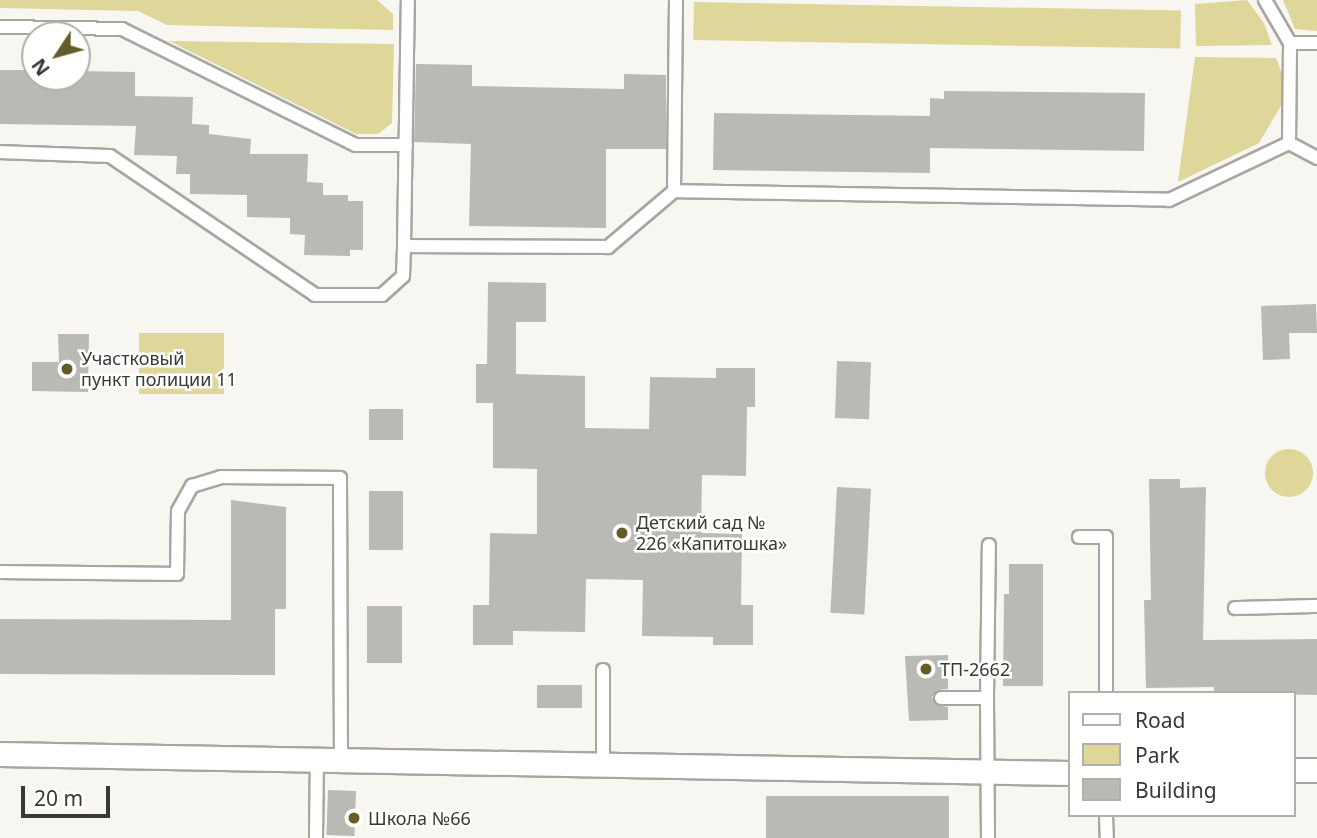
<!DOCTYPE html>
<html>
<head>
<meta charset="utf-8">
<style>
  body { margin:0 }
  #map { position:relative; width:1317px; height:838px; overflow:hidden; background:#f7f6f0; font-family:"Noto Sans",sans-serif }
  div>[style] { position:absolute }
  .green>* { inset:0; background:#dfd699; transform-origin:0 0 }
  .round { border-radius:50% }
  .building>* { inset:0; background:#babab4; transform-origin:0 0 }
  .roads { filter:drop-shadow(2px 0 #a7a6a1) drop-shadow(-2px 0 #a7a6a1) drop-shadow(0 2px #a7a6a1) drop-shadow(0 -2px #a7a6a1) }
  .lane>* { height:12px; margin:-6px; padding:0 6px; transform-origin:6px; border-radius:6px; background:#fff }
  .street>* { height:23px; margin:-11.5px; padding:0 11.5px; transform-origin:11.5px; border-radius:11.5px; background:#fff }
  .dots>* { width:19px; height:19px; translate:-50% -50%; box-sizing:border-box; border:4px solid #fffffe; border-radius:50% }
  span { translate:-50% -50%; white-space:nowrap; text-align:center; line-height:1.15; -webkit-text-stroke:5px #fffffe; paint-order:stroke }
  .poi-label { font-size:18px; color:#383836 }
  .left { translate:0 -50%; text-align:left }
  .legend { position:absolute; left:1068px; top:691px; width:228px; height:126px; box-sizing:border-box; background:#fffffe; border:2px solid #afafae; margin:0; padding:9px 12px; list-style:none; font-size:21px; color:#383836 }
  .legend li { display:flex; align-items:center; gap:14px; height:35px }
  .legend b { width:35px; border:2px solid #afafae }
  .north { position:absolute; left:21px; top:21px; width:70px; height:70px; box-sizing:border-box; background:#fffffe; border:2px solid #afafae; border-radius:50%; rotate:234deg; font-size:19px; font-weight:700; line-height:28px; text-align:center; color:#383836 }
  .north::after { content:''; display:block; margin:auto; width:24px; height:32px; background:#645d29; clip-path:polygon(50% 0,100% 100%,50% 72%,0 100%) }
  .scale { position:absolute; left:21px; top:786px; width:89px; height:32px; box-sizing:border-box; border:4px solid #383836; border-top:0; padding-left:9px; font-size:21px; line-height:24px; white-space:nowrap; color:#383836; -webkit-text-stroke:5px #fffffe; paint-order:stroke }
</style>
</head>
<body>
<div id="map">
  <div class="green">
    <div style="clip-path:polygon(0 0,377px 0,393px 14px,393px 30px,167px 25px,138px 11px,0 8px)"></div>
    <div style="clip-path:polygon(1247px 0,1264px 23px,1272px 45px,1196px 46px,1195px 4px)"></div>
    <div style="clip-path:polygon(1317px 0,1317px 31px,1295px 29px,1283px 0)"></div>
    <div style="left:694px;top:2px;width:487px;height:38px;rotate:1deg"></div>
    <div style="clip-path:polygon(169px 41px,394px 44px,392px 123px,378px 134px,356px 134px)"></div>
    <div style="clip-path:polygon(1195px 57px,1276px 58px,1282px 74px,1282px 104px,1259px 143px,1178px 182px)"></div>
    <div style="left:224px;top:333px;width:61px;height:85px;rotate:90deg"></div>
    <div class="round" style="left:1265px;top:449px;width:48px;height:48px"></div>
  </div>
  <div class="building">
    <div style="clip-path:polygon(416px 64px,472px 65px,472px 86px,624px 89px,624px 74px,666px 75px,666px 149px,606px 149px,606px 228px,469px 226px,471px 144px,414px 142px)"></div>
    <div style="clip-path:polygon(0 70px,35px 70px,35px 77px,77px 77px,77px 71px,135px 72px,135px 96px,193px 97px,192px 124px,209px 125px,209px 134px,251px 139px,250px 154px,308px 154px,307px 182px,323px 183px,323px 195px,348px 195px,348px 201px,363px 201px,363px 250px,350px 250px,350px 256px,304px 255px,305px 235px,290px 234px,290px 218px,247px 217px,247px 195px,190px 194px,190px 174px,176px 174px,177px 156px,134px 155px,136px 126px,0 124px)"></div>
    <div style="clip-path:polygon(944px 91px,1145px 93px,1144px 151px,930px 148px,930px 173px,713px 170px,714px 113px,930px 116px,930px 98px,944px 99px)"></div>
    <div style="clip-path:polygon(488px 282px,546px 283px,546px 322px,516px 322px,516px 374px,585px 376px,585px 428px,649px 429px,650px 377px,716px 378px,716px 368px,755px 368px,755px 407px,747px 407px,746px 476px,702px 475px,701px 533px,742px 534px,741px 605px,753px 605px,753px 645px,713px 645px,713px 637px,642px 636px,643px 580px,586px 579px,585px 632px,513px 631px,513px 645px,473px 645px,473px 605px,489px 605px,490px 533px,537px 534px,537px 469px,493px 468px,493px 403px,476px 403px,476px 364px,487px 364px)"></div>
    <div style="clip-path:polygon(1316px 304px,1317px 333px,1289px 333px,1290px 359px,1263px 360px,1261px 306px)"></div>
    <div style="clip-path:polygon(58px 334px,89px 334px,88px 392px,32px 391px,32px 362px,59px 362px)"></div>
    <div style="left:837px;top:361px;width:34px;height:57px;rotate:2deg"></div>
    <div style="left:369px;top:409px;width:34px;height:31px"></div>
    <div style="clip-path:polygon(1149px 479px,1180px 479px,1180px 488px,1206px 487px,1203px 640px,1317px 639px,1317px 695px,1214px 693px,1214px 687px,1146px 688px,1144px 600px,1151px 600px)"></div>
    <div style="left:837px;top:487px;width:34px;height:126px;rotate:3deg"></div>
    <div style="left:369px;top:491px;width:34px;height:59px"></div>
    <div style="clip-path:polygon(231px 500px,286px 507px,286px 609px,275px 609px,275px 675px,0 674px,0 619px,231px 620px)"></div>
    <div style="clip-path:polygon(1009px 564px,1043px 564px,1043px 686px,1003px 686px,1004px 594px,1009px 594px)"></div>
    <div style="left:367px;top:606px;width:35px;height:57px"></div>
    <div style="clip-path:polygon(948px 655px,948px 689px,937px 690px,932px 697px,936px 705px,948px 707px,948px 720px,909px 721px,905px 656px)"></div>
    <div style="left:537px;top:685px;width:45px;height:23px"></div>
    <div style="left:328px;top:790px;width:28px;height:45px;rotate:2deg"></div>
    <div style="left:949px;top:796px;width:42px;height:183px;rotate:90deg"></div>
  </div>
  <div class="roads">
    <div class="lane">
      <div style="left:0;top:27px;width:122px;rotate:0.9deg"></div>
      <div style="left:122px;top:29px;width:261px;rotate:26.4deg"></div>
      <div style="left:356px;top:145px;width:50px"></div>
      <div style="left:1290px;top:43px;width:27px"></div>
      <div style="left:1289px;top:143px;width:32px;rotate:28deg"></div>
      <div style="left:0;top:152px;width:110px;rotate:2.1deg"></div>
      <div style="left:110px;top:156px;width:248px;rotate:34.1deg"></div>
      <div style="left:315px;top:295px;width:67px"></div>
      <div style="left:382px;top:295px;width:28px;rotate:-42deg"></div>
      <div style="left:403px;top:276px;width:30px;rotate:-88deg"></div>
      <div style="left:404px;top:246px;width:204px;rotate:0.3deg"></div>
      <div style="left:608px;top:247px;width:87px;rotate:-40.3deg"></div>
      <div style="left:674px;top:191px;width:495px;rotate:1deg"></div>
      <div style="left:1169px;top:200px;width:133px;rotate:-25.4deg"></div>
      <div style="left:1289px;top:143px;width:100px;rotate:-89.4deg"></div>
      <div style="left:1290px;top:43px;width:50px;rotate:-120.2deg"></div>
      <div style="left:674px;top:191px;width:191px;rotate:-89.4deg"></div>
      <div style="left:404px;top:246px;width:246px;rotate:-89.1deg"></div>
      <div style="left:1079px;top:537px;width:27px"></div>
      <div style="left:1106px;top:537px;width:156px;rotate:90deg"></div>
      <div style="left:0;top:572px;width:177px;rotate:0.6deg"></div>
      <div style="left:177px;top:574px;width:63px;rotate:-89.1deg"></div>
      <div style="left:178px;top:511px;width:29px;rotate:-61deg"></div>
      <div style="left:192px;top:486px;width:30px;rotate:-17deg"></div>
      <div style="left:221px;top:477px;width:119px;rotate:0.5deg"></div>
      <div style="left:340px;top:478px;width:280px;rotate:89.8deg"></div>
      <div style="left:1235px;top:608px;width:82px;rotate:-1.4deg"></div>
      <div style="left:603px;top:670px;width:94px;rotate:90deg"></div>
      <div style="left:941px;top:698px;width:46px"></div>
      <div style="left:987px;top:698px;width:140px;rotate:89.6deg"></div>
      <div style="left:987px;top:698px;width:153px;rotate:-89.3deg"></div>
      <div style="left:1106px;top:815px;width:23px;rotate:88deg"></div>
      <div style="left:316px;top:838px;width:81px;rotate:-89.3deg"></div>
    </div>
    <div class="street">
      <div style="left:0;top:754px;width:1070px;rotate:1.02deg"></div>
      <div style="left:1294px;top:770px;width:23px"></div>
    </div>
  </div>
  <div class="dots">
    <div style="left:67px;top:369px;background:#645d29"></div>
    <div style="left:622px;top:533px;background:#645d29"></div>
    <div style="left:926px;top:669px;background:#645d29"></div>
    <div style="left:354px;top:818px;background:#645d29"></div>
  </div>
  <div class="poi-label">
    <span class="left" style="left:81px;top:369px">Участковый<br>пункт полиции 11</span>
    <span class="left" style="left:636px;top:533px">Детский сад №<br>226 «Капитошка»</span>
    <span class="left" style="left:940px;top:669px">ТП-2662</span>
    <span class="left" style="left:368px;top:818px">Школа №66</span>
  </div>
  <ul class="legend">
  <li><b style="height:9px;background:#fff"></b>Road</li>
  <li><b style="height:19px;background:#dfd699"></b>Park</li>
  <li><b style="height:19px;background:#babab4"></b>Building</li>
  </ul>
  <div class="north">N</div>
  <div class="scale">20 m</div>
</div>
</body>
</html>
